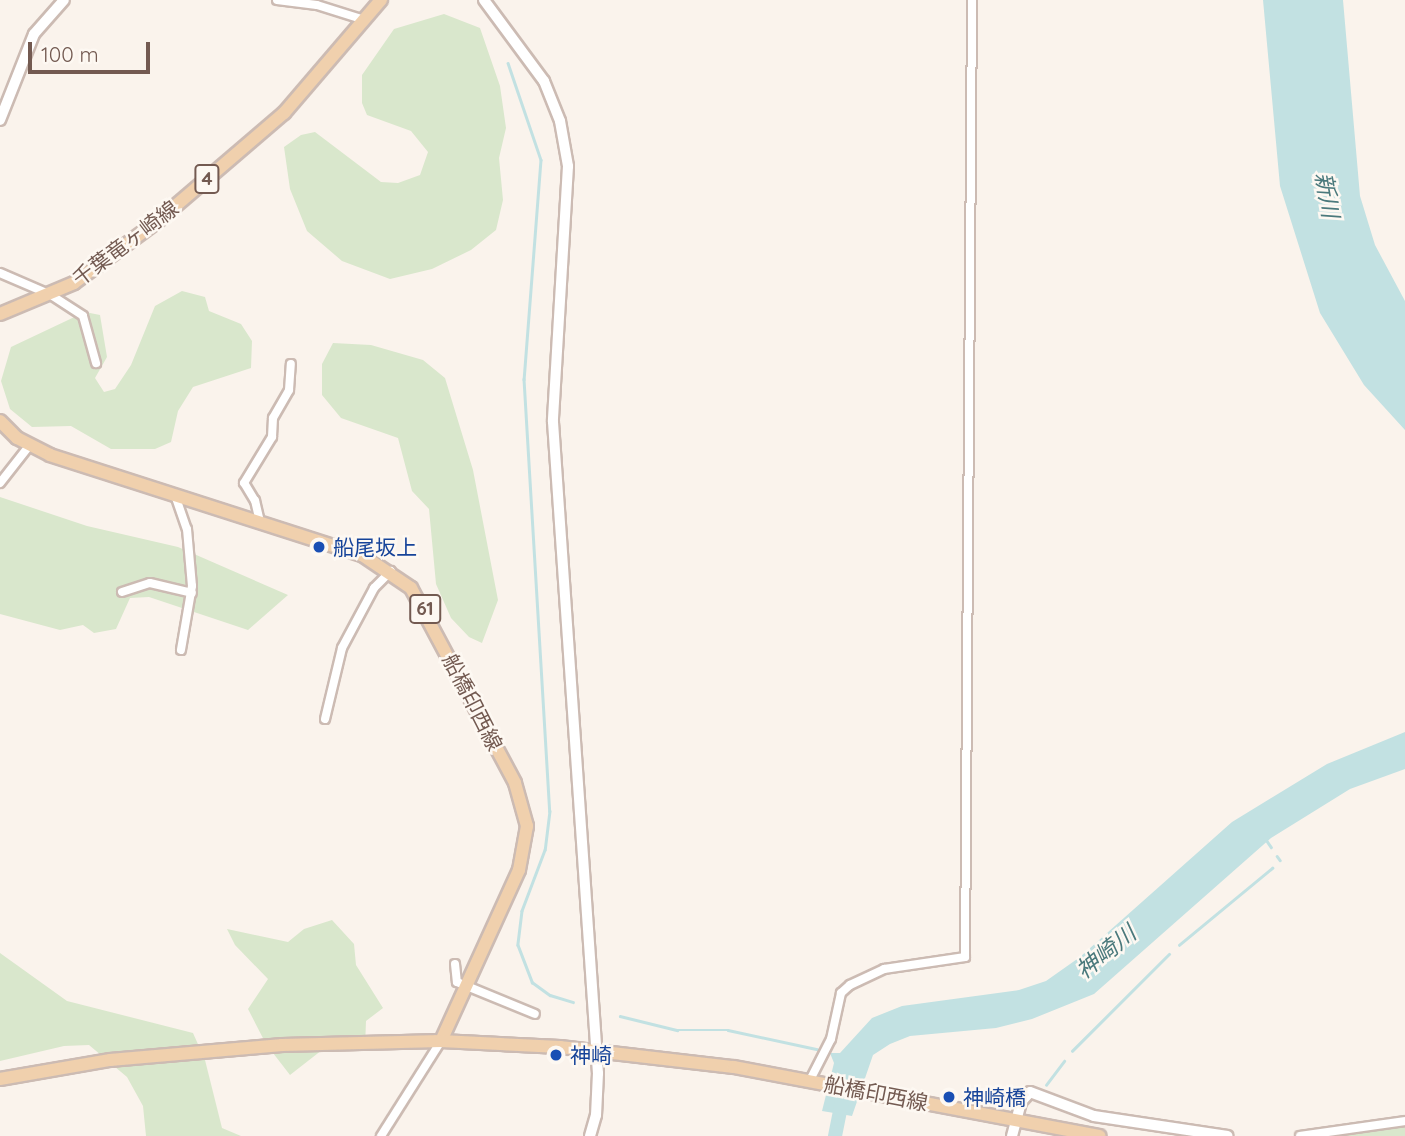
<!DOCTYPE html>
<html>
<head>
<meta charset="utf-8">
<style>
  body { margin:0 }
  #map { position:relative; width:1405px; height:1136px; overflow:hidden; background:#faf3ec; font-family:Quicksand,"Noto Sans JP",sans-serif }
  div>[style] { position:absolute }
  .green>* { inset:0; background:#d9e7cc }
  .water>* { inset:0; background:#c2e1e2 }
  .stream>* { height:2.5px; margin:-1.25px; padding:0 1.25px; transform-origin:1.25px; border-radius:1.25px; background:#c2e1e2 }
  .river>* { height:14px; margin:-7px; padding:0 7px; transform-origin:7px; border-radius:7px; background:#c2e1e2 }
  .roads { filter:drop-shadow(2px 0 #ccbbb3) drop-shadow(-2px 0 #ccbbb3) drop-shadow(0 2px #ccbbb3) drop-shadow(0 -2px #ccbbb3) }
  .minor>* { height:8px; margin:-4px; padding:0 4px; transform-origin:4px; border-radius:4px; background:#fff }
  .tertiary>* { height:10px; margin:-5px; padding:0 5px; transform-origin:5px; border-radius:5px; background:#fff }
  .primary>* { height:12px; margin:-6px; padding:0 6px; transform-origin:6px; border-radius:6px; background:#f0d0ad }
  .dots>* { width:19px; height:19px; translate:-50% -50%; box-sizing:border-box; border:4px solid #fdf8f2; border-radius:50% }
  span { translate:-50% -50%; white-space:nowrap; text-align:center; line-height:1.15; -webkit-text-stroke:5px #fdf8f2; paint-order:stroke }
  .shield-label span { padding:2px 5px; background:#fdf8f2; border:2px solid; border-radius:5px; -webkit-text-stroke-width:0 }
  .shield-label { font-size:19px; color:#735a51; font-weight:700 }
  .street-label { font-size:21px; color:#735a51 }
  .transit-label { font-size:21px; color:#164399 }
  .left { translate:0 -50%; text-align:left }
  .water-label { font-size:23px; color:#4a797c; font-style:italic }
  .scale { position:absolute; left:28px; top:42px; width:122px; height:32px; box-sizing:border-box; border:4px solid #735a51; border-top:0; padding-left:9px; font-size:21px; line-height:24px; white-space:nowrap; color:#735a51; -webkit-text-stroke:5px #fdf8f2; paint-order:stroke }
</style>
</head>
<body>
<div id="map">
  <div class="green">
    <div style="clip-path:polygon(444px 14px,480px 28px,500px 86px,506px 128px,499px 158px,503px 200px,496px 230px,471px 250px,432px 269px,390px 279px,342px 261px,307px 231px,290px 189px,284px 147px,301px 135px,315px 132px,381px 182px,398px 183px,420px 175px,428px 152px,411px 131px,367px 115px,362px 103px,362px 75px,394px 29px)"></div>
    <div style="clip-path:polygon(182px 291px,205px 297px,209px 311px,241px 324px,252px 341px,251px 368px,193px 387px,178px 411px,171px 442px,155px 449px,111px 449px,71px 426px,32px 427px,10px 409px,1px 381px,11px 347px,85px 312px,100px 315px,107px 357px,95px 378px,104px 392px,115px 389px,131px 365px,155px 306px)"></div>
    <div style="clip-path:polygon(333px 343px,371px 345px,423px 360px,445px 378px,473px 470px,498px 600px,482px 643px,469px 637px,451px 618px,436px 584px,429px 509px,412px 491px,398px 438px,341px 418px,322px 395px,322px 364px)"></div>
    <div style="clip-path:polygon(0 497px,87px 526px,178px 547px,288px 595px,248px 630px,149px 597px,130px 598px,116px 629px,94px 633px,83px 625px,60px 630px,0 614px)"></div>
    <div style="clip-path:polygon(332px 920px,354px 944px,356px 965px,383px 1008px,366px 1021px,365px 1048px,322px 1050px,290px 1075px,266px 1044px,248px 1009px,268px 979px,235px 945px,227px 929px,288px 942px,304px 929px)"></div>
    <div style="clip-path:polygon(0 953px,67px 1001px,193px 1033px,205px 1060px,222px 1128px,241px 1136px,146px 1136px,143px 1106px,127px 1077px,89px 1045px,64px 1046px,0 1061px)"></div>
    <div style="clip-path:polygon(1405px 1125px,1405px 1136px,1322px 1136px,1338px 1133px)"></div>
  </div>
  <div class="water">
    <div style="clip-path:polygon(1263px 0,1343px 0,1360px 196px,1375px 245px,1405px 301px,1405px 430px,1364px 385px,1320px 313px,1280px 186px)"></div>
    <div style="clip-path:polygon(1405px 732px,1405px 769px,1350px 789px,1271px 838px,1094px 994px,1032px 1019px,996px 1028px,910px 1036px,890px 1044px,873px 1055px,852px 1116px,822px 1111px,834px 1063px,830px 1053px,840px 1053px,872px 1018px,902px 1006px,1019px 990px,1046px 981px,1080px 957px,1232px 822px,1327px 764px)"></div>
  </div>
  <div class="stream">
    <div style="left:508px;top:63px;width:102px;rotate:71.2deg"></div>
    <div style="left:541px;top:160px;width:220px;rotate:94.4deg"></div>
    <div style="left:524px;top:379px;width:433px;rotate:86.6deg"></div>
    <div style="left:550px;top:811px;width:39px;rotate:97deg"></div>
    <div style="left:545px;top:850px;width:65px;rotate:110.7deg"></div>
    <div style="left:522px;top:911px;width:34px;rotate:97deg"></div>
    <div style="left:518px;top:945px;width:40px;rotate:69deg"></div>
    <div style="left:532px;top:982px;width:22px;rotate:36deg"></div>
    <div style="left:550px;top:995px;width:24px;rotate:17deg"></div>
    <div style="left:1265px;top:838px;width:11px;rotate:56deg"></div>
    <div style="left:1277px;top:856px;width:5px;rotate:53deg"></div>
    <div style="left:1179px;top:945px;width:121px;rotate:-39.6deg"></div>
    <div style="left:620px;top:1016px;width:59px;rotate:13.8deg"></div>
    <div style="left:677px;top:1030px;width:51px"></div>
    <div style="left:728px;top:1030px;width:91px;rotate:12.1deg"></div>
    <div style="left:1072px;top:1051px;width:137px;rotate:-45deg"></div>
    <div style="left:1046px;top:1085px;width:30px;rotate:-53deg"></div>
  </div>
  <div class="river">
    <div style="left:835px;top:1136px;width:41px;rotate:-78.7deg"></div>
  </div>
  <div class="roads">
    <div class="minor">
      <div style="left:277px;top:0;width:40px;rotate:7.1deg"></div>
      <div style="left:317px;top:5px;width:50px;rotate:17.4deg"></div>
      <div style="left:0;top:273px;width:56px;rotate:23.3deg"></div>
      <div style="left:51px;top:295px;width:38px;rotate:33deg"></div>
      <div style="left:83px;top:316px;width:49px;rotate:74.5deg"></div>
      <div style="left:0;top:483px;width:47px;rotate:-51.9deg"></div>
      <div style="left:175px;top:495px;width:36px;rotate:71deg"></div>
      <div style="left:187px;top:529px;width:57px;rotate:85deg"></div>
      <div style="left:192px;top:586px;width:65px;rotate:99.8deg"></div>
      <div style="left:260px;top:522px;width:22px;rotate:-103deg"></div>
      <div style="left:255px;top:501px;width:21px;rotate:-121deg"></div>
      <div style="left:244px;top:483px;width:54px;rotate:-58.7deg"></div>
      <div style="left:272px;top:437px;width:19px;rotate:-87deg"></div>
      <div style="left:273px;top:418px;width:32px;rotate:-60deg"></div>
      <div style="left:289px;top:390px;width:26px;rotate:-86deg"></div>
      <div style="left:122px;top:592px;width:29px;rotate:-18deg"></div>
      <div style="left:150px;top:583px;width:43px;rotate:13.4deg"></div>
      <div style="left:325px;top:719px;width:73px;rotate:-76.5deg"></div>
      <div style="left:342px;top:648px;width:68px;rotate:-61.9deg"></div>
      <div style="left:374px;top:588px;width:24px;rotate:-45deg"></div>
      <div style="left:455px;top:964px;width:18px;rotate:84deg"></div>
      <div style="left:457px;top:982px;width:84px;rotate:22.3deg"></div>
      <div style="left:810px;top:1080px;width:46px;rotate:-62.9deg"></div>
      <div style="left:831px;top:1039px;width:47px;rotate:-77.7deg"></div>
      <div style="left:841px;top:993px;width:12px;rotate:-42deg"></div>
      <div style="left:850px;top:985px;width:38px;rotate:-25deg"></div>
      <div style="left:884px;top:969px;width:82px;rotate:-8.4deg"></div>
      <div style="left:965px;top:957px;width:957px;rotate:-89.58deg"></div>
      <div style="left:381px;top:1136px;width:112px;rotate:-57.7deg"></div>
      <div style="left:1300px;top:1136px;width:106px;rotate:-8.1deg"></div>
    </div>
    <div class="tertiary">
      <div style="left:484px;top:0;width:101px;rotate:53.5deg"></div>
      <div style="left:544px;top:81px;width:43px;rotate:68.2deg"></div>
      <div style="left:560px;top:121px;width:46px;rotate:79.9deg"></div>
      <div style="left:568px;top:166px;width:256px;rotate:93.4deg"></div>
      <div style="left:553px;top:422px;width:653px;rotate:86.05deg"></div>
      <div style="left:598px;top:1073px;width:42px;rotate:92.7deg"></div>
      <div style="left:596px;top:1115px;width:22px;rotate:106deg"></div>
      <div style="left:0;top:120px;width:92px;rotate:-68.4deg"></div>
      <div style="left:34px;top:34px;width:45px;rotate:-48.6deg"></div>
      <div style="left:1012px;top:1136px;width:35px;rotate:-75deg"></div>
      <div style="left:1021px;top:1102px;width:13px;rotate:-48deg"></div>
      <div style="left:1030px;top:1092px;width:68px;rotate:20.6deg"></div>
      <div style="left:1094px;top:1116px;width:135px;rotate:8.5deg"></div>
    </div>
    <div class="primary">
      <div style="left:0;top:314px;width:80px;rotate:-22.7deg"></div>
      <div style="left:74px;top:283px;width:106px;rotate:-36.5deg"></div>
      <div style="left:159px;top:220px;width:165px;rotate:-40.6deg"></div>
      <div style="left:284px;top:113px;width:149px;rotate:-49.4deg"></div>
      <div style="left:0;top:421px;width:24px;rotate:45deg"></div>
      <div style="left:17px;top:438px;width:37px;rotate:27deg"></div>
      <div style="left:50px;top:455px;width:328px;rotate:17.8deg"></div>
      <div style="left:362px;top:555px;width:59px;rotate:34deg"></div>
      <div style="left:411px;top:588px;width:221px;rotate:61.9deg"></div>
      <div style="left:515px;top:783px;width:45px;rotate:74.4deg"></div>
      <div style="left:527px;top:826px;width:45px;rotate:100.3deg"></div>
      <div style="left:519px;top:870px;width:188px;rotate:114.5deg"></div>
      <div style="left:0;top:1079px;width:112px;rotate:-9.8deg"></div>
      <div style="left:110px;top:1060px;width:173px;rotate:-5deg"></div>
      <div style="left:282px;top:1045px;width:159px;rotate:-1.4deg"></div>
      <div style="left:441px;top:1041px;width:119px;rotate:2.9deg"></div>
      <div style="left:560px;top:1047px;width:175px;rotate:6.6deg"></div>
      <div style="left:734px;top:1067px;width:372px;rotate:10.7deg"></div>
    </div>
  </div>
  <div class="dots">
    <div style="left:319px;top:547px;background:#1a4fb4"></div>
    <div style="left:556px;top:1055px;background:#1a4fb4"></div>
    <div style="left:949px;top:1097px;background:#1a4fb4"></div>
  </div>
  <div class="shield-label">
    <span style="left:207px;top:179px">4</span>
    <span style="left:425px;top:609px">61</span>
  </div>
  <div class="street-label">
    <span style="left:125px;top:243px;rotate:-37deg">千葉竜ヶ崎線</span>
    <span style="left:473px;top:702px;rotate:63deg">船橋印西線</span>
    <span style="left:876px;top:1093px;rotate:11deg">船橋印西線</span>
  </div>
  <div class="transit-label">
    <span class="left" style="left:333px;top:547px">船尾坂上</span>
    <span class="left" style="left:570px;top:1055px">神崎</span>
    <span class="left" style="left:963px;top:1097px">神崎橋</span>
  </div>
  <div class="water-label">
    <span style="left:1327px;top:195px;rotate:80deg">新川</span>
    <span style="left:1106px;top:952px;rotate:-39deg">神崎川</span>
  </div>
  <div class="scale">100 m</div>
</div>
</body>
</html>
